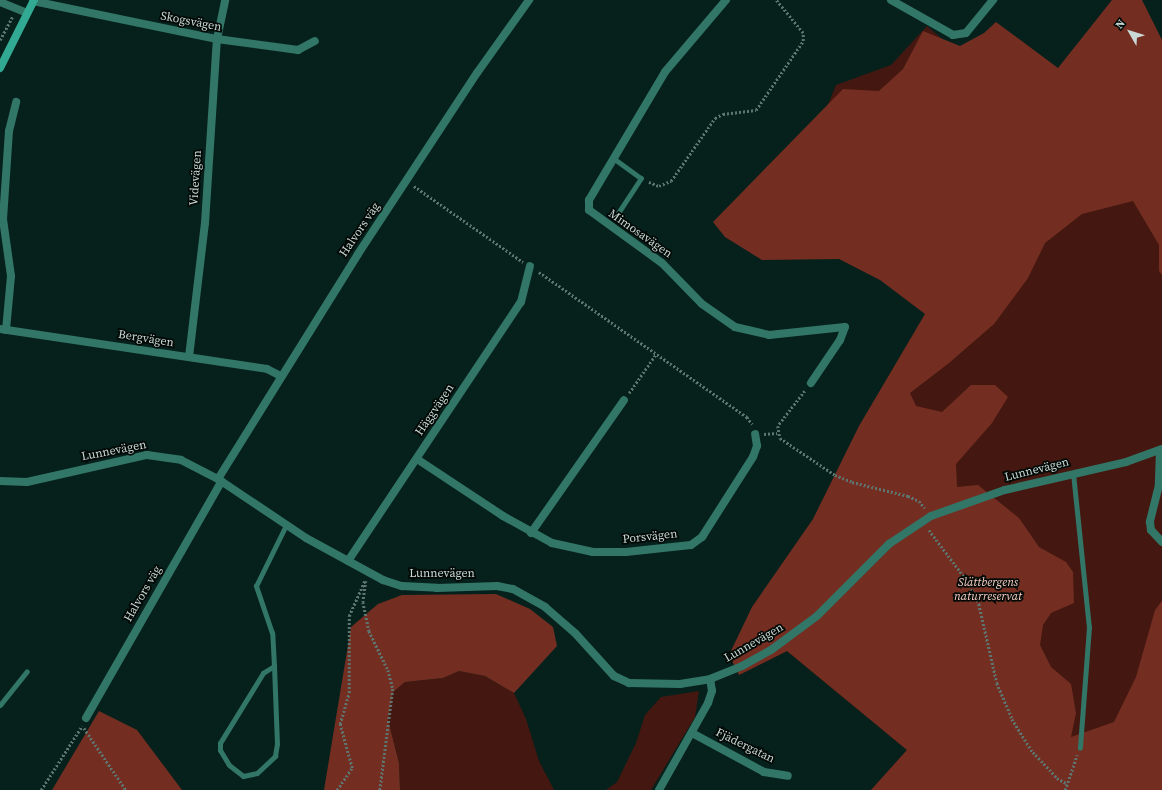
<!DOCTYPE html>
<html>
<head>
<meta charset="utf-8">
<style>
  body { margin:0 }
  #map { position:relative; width:1162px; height:790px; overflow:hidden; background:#06211c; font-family:"Source Serif 4",serif }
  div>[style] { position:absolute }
  .green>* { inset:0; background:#441810 }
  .forest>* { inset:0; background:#732e21 }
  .path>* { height:2.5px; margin-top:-1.25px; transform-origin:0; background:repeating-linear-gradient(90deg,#5e746f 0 2px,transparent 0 4px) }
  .lane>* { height:5px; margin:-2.5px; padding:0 2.5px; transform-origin:2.5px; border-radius:2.5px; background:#327667 }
  .street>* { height:8px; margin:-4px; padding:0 4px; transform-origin:4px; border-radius:4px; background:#327667 }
  .secondary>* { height:8px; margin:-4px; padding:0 4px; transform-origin:4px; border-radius:4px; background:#32a992 }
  span { translate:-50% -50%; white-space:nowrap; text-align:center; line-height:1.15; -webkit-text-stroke:3.5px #020906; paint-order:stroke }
  .street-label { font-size:12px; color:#cad9d5 }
  .park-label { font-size:12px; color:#fbcfc5; font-style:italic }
  .north { position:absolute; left:1110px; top:12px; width:40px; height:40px; -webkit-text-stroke:3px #020906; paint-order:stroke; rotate:309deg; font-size:11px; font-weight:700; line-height:16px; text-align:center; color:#cad9d5 }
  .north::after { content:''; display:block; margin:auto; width:14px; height:18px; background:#cad9d5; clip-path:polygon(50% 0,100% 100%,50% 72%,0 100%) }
</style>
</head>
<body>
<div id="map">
  <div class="green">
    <div style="clip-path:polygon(927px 26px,956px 51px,1055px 83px,1162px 50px,1162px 790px,871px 790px,907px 750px,787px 651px,739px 675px,944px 311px,814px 139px,836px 85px,891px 65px)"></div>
    <div style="clip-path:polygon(459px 671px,485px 676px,514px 693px,526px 719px,539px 761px,554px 790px,400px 790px,399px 763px,388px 720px,393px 692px,405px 682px,443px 678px)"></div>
    <div style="clip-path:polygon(699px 691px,695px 717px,651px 790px,606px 790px,617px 782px,636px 743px,645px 715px,661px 697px)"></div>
  </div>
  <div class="forest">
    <div style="clip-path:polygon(1112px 0,1142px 0,1162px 40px,1162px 275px,1159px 271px,1159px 245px,1133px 201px,1082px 214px,1045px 243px,1028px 278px,994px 324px,949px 363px,910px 393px,916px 406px,942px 412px,971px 385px,995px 385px,1008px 397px,992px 423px,956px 464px,957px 487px,978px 485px,1019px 518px,1039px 547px,1066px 562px,1073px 572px,1074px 603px,1051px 613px,1043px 625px,1040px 645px,1051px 667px,1071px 684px,1076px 713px,1071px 737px,1114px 722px,1136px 677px,1155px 610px,1162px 601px,1162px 790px,871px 790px,907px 750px,787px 651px,739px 675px,729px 655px,752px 607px,813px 519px,859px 426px,925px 314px,880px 280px,839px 259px,762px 260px,725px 237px,713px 222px,843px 89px,879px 91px,903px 69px,923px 31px,960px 46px,984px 33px,996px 22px,1058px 68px)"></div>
    <div style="clip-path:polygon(496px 594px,530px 609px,553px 627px,557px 646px,514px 693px,485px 676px,459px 671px,443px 678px,405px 682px,393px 692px,388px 720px,399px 763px,400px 790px,324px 790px,351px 627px,378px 604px,402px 595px)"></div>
    <div style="clip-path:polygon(99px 711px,137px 730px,182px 790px,52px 790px)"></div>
  </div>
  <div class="path">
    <div style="left:0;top:40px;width:26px;rotate:-62deg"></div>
    <div style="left:649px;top:182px;width:11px;rotate:22deg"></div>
    <div style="left:659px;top:186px;width:13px;rotate:-23deg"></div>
    <div style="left:671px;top:181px;width:77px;rotate:-55.1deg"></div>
    <div style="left:715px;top:118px;width:9px;rotate:-27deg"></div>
    <div style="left:723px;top:114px;width:33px;rotate:-7deg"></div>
    <div style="left:756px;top:110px;width:83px;rotate:-55.7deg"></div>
    <div style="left:803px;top:41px;width:8px;rotate:-90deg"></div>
    <div style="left:803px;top:33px;width:43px;rotate:-129.3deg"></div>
    <div style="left:414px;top:186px;width:133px;rotate:34.9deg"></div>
    <div style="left:539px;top:272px;width:254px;rotate:34.9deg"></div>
    <div style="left:747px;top:417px;width:9px;rotate:54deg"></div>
    <div style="left:805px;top:391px;width:44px;rotate:127.6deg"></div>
    <div style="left:778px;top:426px;width:12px;rotate:81deg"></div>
    <div style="left:780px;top:438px;width:66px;rotate:33.9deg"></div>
    <div style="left:835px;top:475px;width:18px;rotate:22deg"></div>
    <div style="left:852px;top:482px;width:58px;rotate:14deg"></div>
    <div style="left:908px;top:496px;width:12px;rotate:24deg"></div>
    <div style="left:919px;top:501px;width:9px;rotate:49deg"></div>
    <div style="left:629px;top:393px;width:47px;rotate:-55.3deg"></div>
    <div style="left:764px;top:434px;width:13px;rotate:-4deg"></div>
    <div style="left:929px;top:530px;width:65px;rotate:53.1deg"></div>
    <div style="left:968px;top:582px;width:25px;rotate:63deg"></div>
    <div style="left:979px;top:604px;width:81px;rotate:77.2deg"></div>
    <div style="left:997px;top:683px;width:39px;rotate:67deg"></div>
    <div style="left:1012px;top:719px;width:39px;rotate:58deg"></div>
    <div style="left:1033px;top:752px;width:35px;rotate:47deg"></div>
    <div style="left:1057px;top:778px;width:10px;rotate:29deg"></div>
    <div style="left:366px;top:581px;width:21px;rotate:98deg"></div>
    <div style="left:363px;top:602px;width:30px;rotate:78deg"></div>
    <div style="left:369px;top:631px;width:43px;rotate:64deg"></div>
    <div style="left:388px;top:670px;width:20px;rotate:75deg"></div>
    <div style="left:393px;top:689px;width:102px;rotate:97.3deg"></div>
    <div style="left:84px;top:728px;width:75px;rotate:55.9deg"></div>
    <div style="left:41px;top:790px;width:76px;rotate:-57.4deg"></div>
    <div style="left:337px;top:790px;width:27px;rotate:-56deg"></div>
    <div style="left:352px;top:768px;width:46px;rotate:-105.3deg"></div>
    <div style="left:340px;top:724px;width:32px;rotate:-74deg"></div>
    <div style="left:349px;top:693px;width:77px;rotate:-90deg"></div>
    <div style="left:349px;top:616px;width:39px;rotate:-66deg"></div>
    <div style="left:1065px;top:790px;width:37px;rotate:-71deg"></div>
  </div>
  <div class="lane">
    <div style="left:613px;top:158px;width:34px;rotate:36deg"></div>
    <div style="left:641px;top:178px;width:42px;rotate:123.3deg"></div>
    <div style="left:1073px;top:473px;width:155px;rotate:84.1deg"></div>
    <div style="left:1089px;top:627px;width:121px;rotate:94.3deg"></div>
    <div style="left:274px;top:666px;width:13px;rotate:148deg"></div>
    <div style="left:263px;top:673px;width:82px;rotate:121.6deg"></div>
    <div style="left:220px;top:743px;width:7px;rotate:90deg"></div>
    <div style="left:220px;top:750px;width:17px;rotate:59deg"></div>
    <div style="left:229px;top:765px;width:18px;rotate:38deg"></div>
    <div style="left:243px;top:776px;width:14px;rotate:-12deg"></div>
    <div style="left:257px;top:773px;width:25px;rotate:-43deg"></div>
    <div style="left:275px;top:756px;width:12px;rotate:-81deg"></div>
    <div style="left:277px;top:744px;width:78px;rotate:-92.2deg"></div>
    <div style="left:274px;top:666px;width:33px;rotate:-93deg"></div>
    <div style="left:272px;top:633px;width:50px;rotate:-108.8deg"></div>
    <div style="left:256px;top:586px;width:68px;rotate:-63.8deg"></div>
    <div style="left:0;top:705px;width:43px;rotate:-51.5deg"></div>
  </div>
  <div class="street">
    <div style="left:726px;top:0;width:94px;rotate:130.3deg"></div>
    <div style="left:665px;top:72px;width:149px;rotate:120.7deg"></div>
    <div style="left:589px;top:200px;width:10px;rotate:90deg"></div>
    <div style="left:589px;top:210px;width:90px;rotate:36deg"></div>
    <div style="left:662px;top:263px;width:57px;rotate:45.7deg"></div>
    <div style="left:702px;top:304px;width:40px;rotate:34.9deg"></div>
    <div style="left:735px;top:327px;width:35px;rotate:13deg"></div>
    <div style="left:769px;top:335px;width:76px;rotate:-6deg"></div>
    <div style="left:845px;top:327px;width:14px;rotate:111deg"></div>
    <div style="left:840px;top:340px;width:52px;rotate:124deg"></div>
    <div style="left:891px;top:0;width:71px;rotate:29.4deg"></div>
    <div style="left:953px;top:35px;width:13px;rotate:-9deg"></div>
    <div style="left:966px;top:33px;width:43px;rotate:-50.7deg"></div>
    <div style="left:33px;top:1px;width:188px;rotate:11.7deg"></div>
    <div style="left:217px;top:39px;width:82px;rotate:7.7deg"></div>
    <div style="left:298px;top:50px;width:19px;rotate:-28deg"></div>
    <div style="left:0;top:2px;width:29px;rotate:22deg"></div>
    <div style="left:0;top:329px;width:270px;rotate:8.5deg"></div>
    <div style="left:267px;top:369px;width:16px;rotate:27deg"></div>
    <div style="left:6px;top:330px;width:54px;rotate:-84.7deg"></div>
    <div style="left:11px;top:276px;width:58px;rotate:-98deg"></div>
    <div style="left:3px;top:219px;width:88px;rotate:-86.1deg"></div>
    <div style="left:9px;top:131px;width:30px;rotate:-76deg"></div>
    <div style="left:189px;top:357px;width:135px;rotate:-83.2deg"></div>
    <div style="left:205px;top:223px;width:184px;rotate:-86.3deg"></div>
    <div style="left:217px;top:39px;width:40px;rotate:-78deg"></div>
    <div style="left:1160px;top:450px;width:35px;rotate:92deg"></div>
    <div style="left:1159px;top:485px;width:38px;rotate:104deg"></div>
    <div style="left:1150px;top:522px;width:8px;rotate:83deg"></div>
    <div style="left:1151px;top:530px;width:16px;rotate:47deg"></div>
    <div style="left:417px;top:459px;width:103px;rotate:33.5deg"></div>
    <div style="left:503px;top:516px;width:56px;rotate:28.9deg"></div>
    <div style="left:552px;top:543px;width:42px;rotate:12.4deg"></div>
    <div style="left:593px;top:552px;width:33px"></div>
    <div style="left:626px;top:552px;width:65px;rotate:-6.1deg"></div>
    <div style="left:691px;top:545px;width:14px;rotate:-36deg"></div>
    <div style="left:702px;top:537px;width:95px;rotate:-57.5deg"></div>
    <div style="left:753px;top:457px;width:12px;rotate:-70deg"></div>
    <div style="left:757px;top:446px;width:12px;rotate:-99deg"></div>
    <div style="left:218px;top:479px;width:265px;rotate:-58.1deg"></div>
    <div style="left:358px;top:254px;width:217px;rotate:-56.7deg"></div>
    <div style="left:477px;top:73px;width:90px;rotate:-54.5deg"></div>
    <div style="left:0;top:481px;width:27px;rotate:2deg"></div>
    <div style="left:27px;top:482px;width:123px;rotate:-12.7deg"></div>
    <div style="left:147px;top:455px;width:34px;rotate:8deg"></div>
    <div style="left:181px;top:460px;width:42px;rotate:27.2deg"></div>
    <div style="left:218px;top:479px;width:106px;rotate:33.8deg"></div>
    <div style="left:306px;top:538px;width:88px;rotate:28.6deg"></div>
    <div style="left:383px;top:580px;width:20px;rotate:18deg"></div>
    <div style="left:402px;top:586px;width:35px;rotate:3deg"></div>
    <div style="left:437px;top:588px;width:60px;rotate:-1.9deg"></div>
    <div style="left:497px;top:586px;width:16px;rotate:11deg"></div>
    <div style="left:513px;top:589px;width:37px;rotate:29deg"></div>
    <div style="left:545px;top:607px;width:40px;rotate:41deg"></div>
    <div style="left:575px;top:633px;width:58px;rotate:47.8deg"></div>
    <div style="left:614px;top:676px;width:17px;rotate:25deg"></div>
    <div style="left:629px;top:683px;width:51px;rotate:1.1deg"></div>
    <div style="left:680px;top:684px;width:30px;rotate:-9deg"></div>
    <div style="left:710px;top:679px;width:35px;rotate:-22deg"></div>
    <div style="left:742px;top:666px;width:33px;rotate:-29deg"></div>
    <div style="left:771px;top:650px;width:57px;rotate:-36.5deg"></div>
    <div style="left:817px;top:616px;width:102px;rotate:-45deg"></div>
    <div style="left:889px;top:544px;width:50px;rotate:-33.7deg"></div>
    <div style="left:931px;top:516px;width:78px;rotate:-19.4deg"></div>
    <div style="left:1005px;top:490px;width:124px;rotate:-13deg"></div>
    <div style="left:1126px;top:462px;width:38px;rotate:-20deg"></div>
    <div style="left:531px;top:533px;width:162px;rotate:-55deg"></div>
    <div style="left:348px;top:561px;width:311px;rotate:-56.3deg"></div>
    <div style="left:521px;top:302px;width:37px;rotate:-76deg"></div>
    <div style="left:86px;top:718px;width:273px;rotate:-60.2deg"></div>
    <div style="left:692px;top:733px;width:82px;rotate:28.4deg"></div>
    <div style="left:764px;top:772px;width:24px;rotate:9deg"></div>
    <div style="left:659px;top:790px;width:100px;rotate:-60.6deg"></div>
    <div style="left:708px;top:703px;width:13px;rotate:-72deg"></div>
    <div style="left:712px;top:691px;width:12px;rotate:-99deg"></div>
  </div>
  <div class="secondary">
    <div style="left:0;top:68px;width:76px;rotate:-63.4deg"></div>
  </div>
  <div class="street-label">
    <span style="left:191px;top:22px;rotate:11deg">Skogsvägen</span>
    <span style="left:196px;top:178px;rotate:-86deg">Videvägen</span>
    <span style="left:360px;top:230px;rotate:-56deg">Halvors väg</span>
    <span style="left:640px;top:234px;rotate:35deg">Mimosavägen</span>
    <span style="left:146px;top:339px;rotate:9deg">Bergvägen</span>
    <span style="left:435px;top:410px;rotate:-56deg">Häggvägen</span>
    <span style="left:114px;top:451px;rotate:-11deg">Lunnevägen</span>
    <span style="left:1037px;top:470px;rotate:-14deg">Lunnevägen</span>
    <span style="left:650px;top:537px;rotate:-6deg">Porsvägen</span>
    <span style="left:442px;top:574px">Lunnevägen</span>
    <span style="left:143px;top:594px;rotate:-60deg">Halvors väg</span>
    <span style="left:754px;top:643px;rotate:-30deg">Lunnevägen</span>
    <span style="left:745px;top:746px;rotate:26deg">Fjädergatan</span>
  </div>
  <div class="park-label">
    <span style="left:988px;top:590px">Slättbergens<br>naturreservat</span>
  </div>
  <div class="north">N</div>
</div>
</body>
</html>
